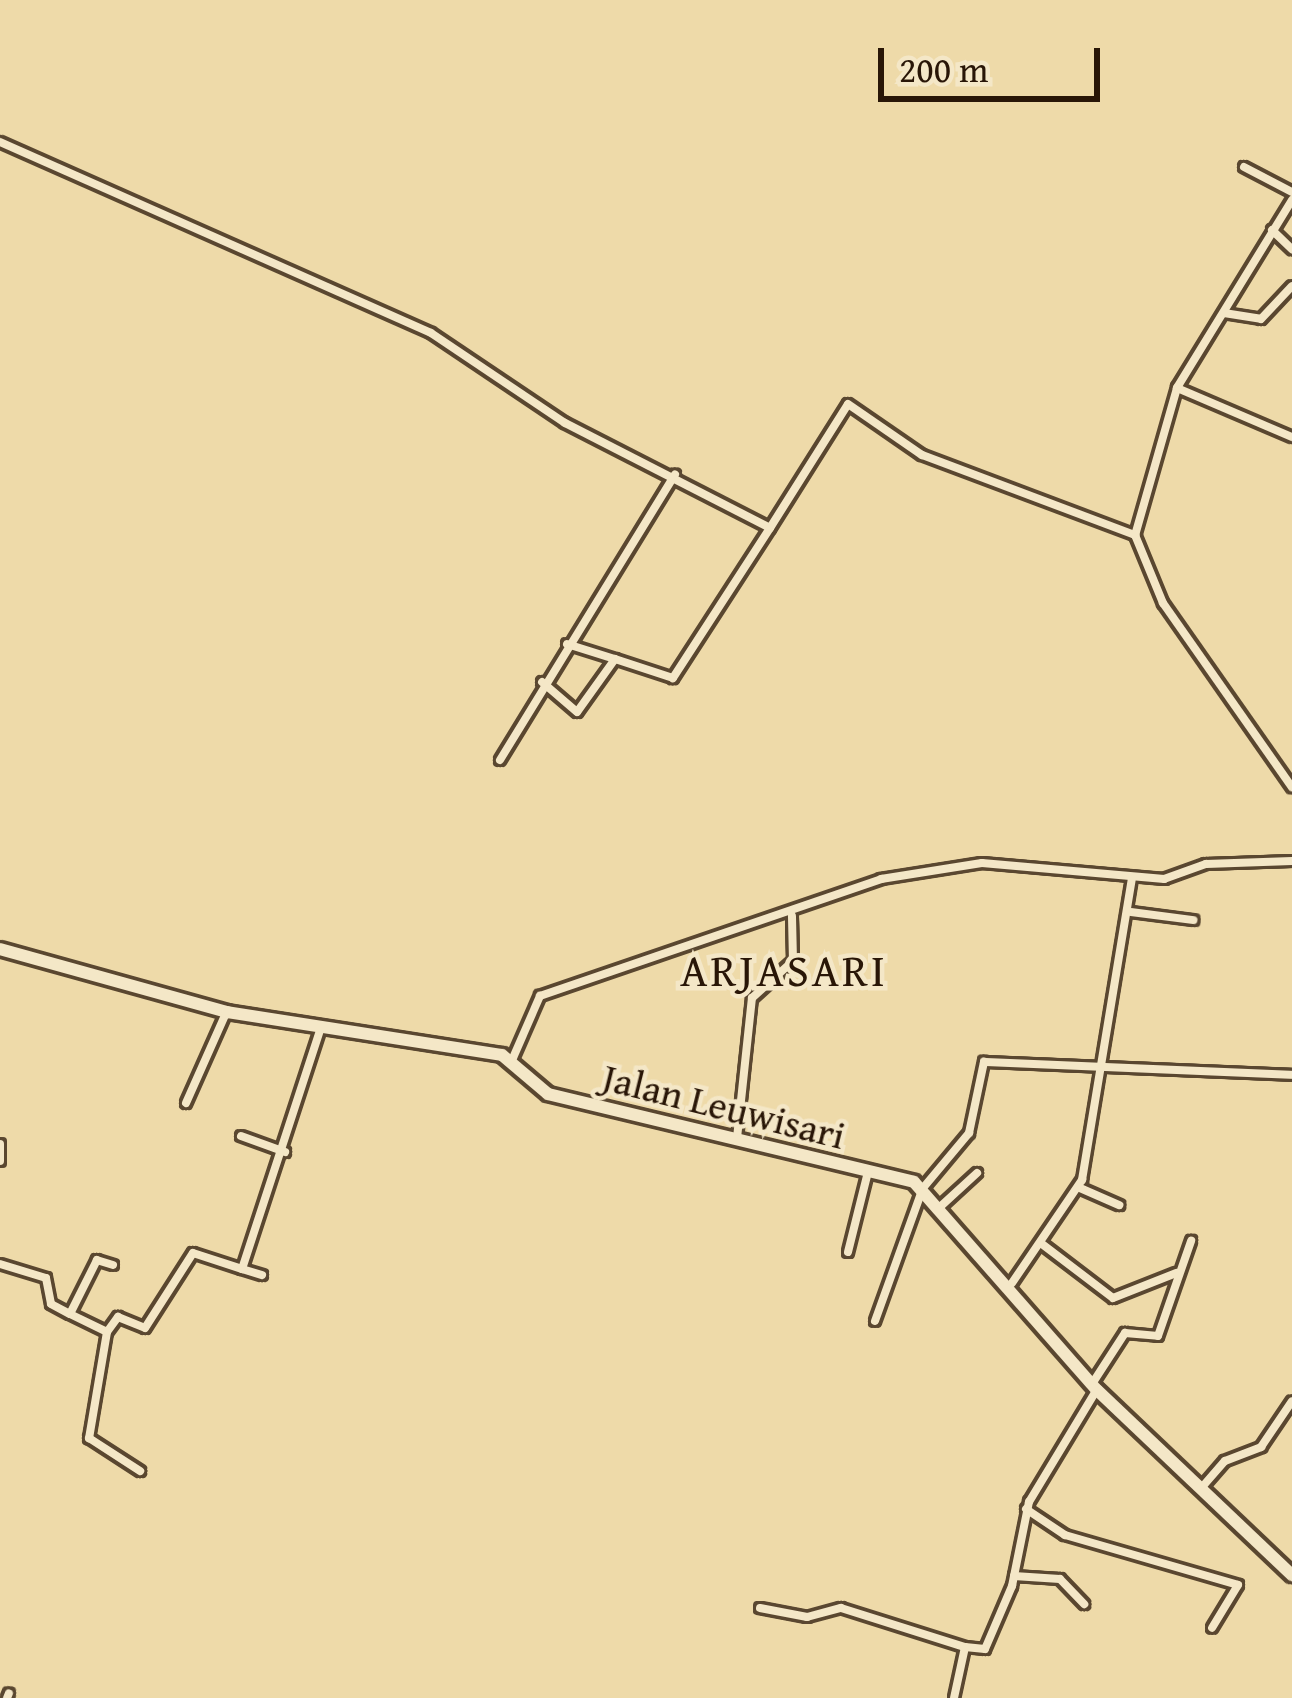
<!DOCTYPE html>
<html>
<head>
<meta charset="utf-8">
<style>
  body { margin:0 }
  #map { position:relative; width:1292px; height:1698px; overflow:hidden; background:#eedaa9; font-family:"Gentium Book Plus",serif }
  div>[style] { position:absolute }
  .roads { filter:drop-shadow(3px 0 #5a4730) drop-shadow(-3px 0 #5a4730) drop-shadow(0 3px #5a4730) drop-shadow(0 -3px #5a4730) }
  .minor>* { height:8px; margin:-4px; padding:0 4px; transform-origin:4px; border-radius:4px; background:#f4e7c7 }
  .secondary>* { height:12px; margin:-6px; padding:0 6px; transform-origin:6px; border-radius:6px; background:#f4e7c7 }
  span { translate:-50% -50%; white-space:nowrap; text-align:center; line-height:1.15; -webkit-text-stroke:9px #f4e7c7; paint-order:stroke }
  .street-label { font-size:39px; color:#291607 }
  .quarter-label { font-size:45px; color:#291607; letter-spacing:3px }
  .scale { position:absolute; left:878px; top:48px; width:222px; height:54px; box-sizing:border-box; border:6px solid #291607; border-top:0; padding-left:15px; font-size:36px; line-height:42px; white-space:nowrap; color:#291607; -webkit-text-stroke:9px #f4e7c7; paint-order:stroke }
</style>
</head>
<body>
<div id="map">
  <div class="roads">
    <div class="minor">
      <div style="left:0;top:142px;width:471px;rotate:23.9deg"></div>
      <div style="left:431px;top:333px;width:161px;rotate:33.9deg"></div>
      <div style="left:565px;top:423px;width:230px;rotate:27.1deg"></div>
      <div style="left:770px;top:528px;width:179px;rotate:122.9deg"></div>
      <div style="left:673px;top:678px;width:61px;rotate:-161.9deg"></div>
      <div style="left:615px;top:659px;width:65px;rotate:125.6deg"></div>
      <div style="left:577px;top:712px;width:46px;rotate:-139.4deg"></div>
      <div style="left:1244px;top:167px;width:54px;rotate:27.5deg"></div>
      <div style="left:1292px;top:200px;width:220px;rotate:121.5deg"></div>
      <div style="left:1177px;top:388px;width:153px;rotate:105.9deg"></div>
      <div style="left:1135px;top:535px;width:74px;rotate:67.6deg"></div>
      <div style="left:1163px;top:603px;width:225px;rotate:55deg"></div>
      <div style="left:1272px;top:230px;width:28px;rotate:44deg"></div>
      <div style="left:1224px;top:313px;width:37px;rotate:9deg"></div>
      <div style="left:1261px;top:319px;width:45px;rotate:-46.8deg"></div>
      <div style="left:1177px;top:388px;width:125px;rotate:23.1deg"></div>
      <div style="left:770px;top:528px;width:146px;rotate:-57.8deg"></div>
      <div style="left:848px;top:404px;width:90px;rotate:34.6deg"></div>
      <div style="left:922px;top:455px;width:228px;rotate:20.6deg"></div>
      <div style="left:567px;top:644px;width:50px;rotate:17.4deg"></div>
      <div style="left:500px;top:760px;width:335px;rotate:-58.5deg"></div>
      <div style="left:1131px;top:912px;width:63px;rotate:7.4deg"></div>
      <div style="left:513px;top:1058px;width:68px;rotate:-66.5deg"></div>
      <div style="left:540px;top:996px;width:361px;rotate:-18.9deg"></div>
      <div style="left:881px;top:879px;width:102px;rotate:-9deg"></div>
      <div style="left:982px;top:863px;width:183px;rotate:5deg"></div>
      <div style="left:1164px;top:879px;width:45px;rotate:-19.7deg"></div>
      <div style="left:1206px;top:864px;width:86px;rotate:-2deg"></div>
      <div style="left:186px;top:1103px;width:98px;rotate:-66deg"></div>
      <div style="left:241px;top:1136px;width:47px;rotate:20deg"></div>
      <div style="left:737px;top:1138px;width:141px;rotate:-83.9deg"></div>
      <div style="left:752px;top:998px;width:55px;rotate:-42.1deg"></div>
      <div style="left:793px;top:961px;width:45px;rotate:-91.3deg"></div>
      <div style="left:0;top:1144px;width:17px;rotate:90deg"></div>
      <div style="left:1080px;top:1188px;width:43px;rotate:23.6deg"></div>
      <div style="left:941px;top:1206px;width:49px;rotate:-42.5deg"></div>
      <div style="left:1042px;top:1244px;width:89px;rotate:37.3deg"></div>
      <div style="left:1113px;top:1298px;width:68px;rotate:-21.6deg"></div>
      <div style="left:848px;top:1252px;width:82px;rotate:-76deg"></div>
      <div style="left:0;top:1264px;width:48px;rotate:16.9deg"></div>
      <div style="left:46px;top:1278px;width:26px;rotate:79deg"></div>
      <div style="left:51px;top:1304px;width:21px;rotate:28deg"></div>
      <div style="left:113px;top:1265px;width:17px;rotate:-163deg"></div>
      <div style="left:97px;top:1260px;width:60px;rotate:116.6deg"></div>
      <div style="left:70px;top:1314px;width:41px;rotate:25.9deg"></div>
      <div style="left:107px;top:1332px;width:19px;rotate:-54deg"></div>
      <div style="left:118px;top:1317px;width:29px;rotate:22deg"></div>
      <div style="left:145px;top:1328px;width:89px;rotate:-57.4deg"></div>
      <div style="left:193px;top:1253px;width:52px;rotate:18.1deg"></div>
      <div style="left:242px;top:1269px;width:255px;rotate:-71.9deg"></div>
      <div style="left:242px;top:1269px;width:21px;rotate:17deg"></div>
      <div style="left:1012px;top:1283px;width:125px;rotate:-55.8deg"></div>
      <div style="left:1082px;top:1180px;width:305px;rotate:-80.6deg"></div>
      <div style="left:875px;top:1321px;width:141px;rotate:-70.2deg"></div>
      <div style="left:923px;top:1188px;width:72px;rotate:-50.1deg"></div>
      <div style="left:969px;top:1133px;width:73px;rotate:-78.1deg"></div>
      <div style="left:984px;top:1062px;width:308px;rotate:2.4deg"></div>
      <div style="left:107px;top:1332px;width:108px;rotate:99.6deg"></div>
      <div style="left:89px;top:1438px;width:61px;rotate:32.9deg"></div>
      <div style="left:1092px;top:1384px;width:61px;rotate:-57.1deg"></div>
      <div style="left:1125px;top:1333px;width:33px;rotate:5deg"></div>
      <div style="left:1158px;top:1336px;width:101px;rotate:-70.8deg"></div>
      <div style="left:1203px;top:1486px;width:33px;rotate:-49deg"></div>
      <div style="left:1225px;top:1461px;width:39px;rotate:-21deg"></div>
      <div style="left:1261px;top:1447px;width:55px;rotate:-56deg"></div>
      <div style="left:1026px;top:1509px;width:47px;rotate:33.7deg"></div>
      <div style="left:1065px;top:1535px;width:180px;rotate:16.1deg"></div>
      <div style="left:1238px;top:1585px;width:50px;rotate:121.2deg"></div>
      <div style="left:1014px;top:1576px;width:46px;rotate:3.7deg"></div>
      <div style="left:1060px;top:1579px;width:35px;rotate:46deg"></div>
      <div style="left:760px;top:1608px;width:48px;rotate:10.8deg"></div>
      <div style="left:807px;top:1617px;width:35px;rotate:-15deg"></div>
      <div style="left:841px;top:1608px;width:130px;rotate:17.5deg"></div>
      <div style="left:7px;top:1698px;width:5px;rotate:-68deg"></div>
      <div style="left:954px;top:1698px;width:52px;rotate:-77.8deg"></div>
      <div style="left:965px;top:1647px;width:20px;rotate:6deg"></div>
      <div style="left:985px;top:1649px;width:69px;rotate:-66.8deg"></div>
      <div style="left:1012px;top:1586px;width:86px;rotate:-78.6deg"></div>
      <div style="left:1029px;top:1502px;width:130px;rotate:-58.9deg"></div>
    </div>
    <div class="secondary">
      <div style="left:0;top:949px;width:236px;rotate:15.5deg"></div>
      <div style="left:227px;top:1012px;width:278px;rotate:8.9deg"></div>
      <div style="left:502px;top:1055px;width:60px;rotate:40.3deg"></div>
      <div style="left:548px;top:1094px;width:376px;rotate:13.5deg"></div>
      <div style="left:914px;top:1182px;width:277px;rotate:48.7deg"></div>
      <div style="left:1097px;top:1390px;width:269px;rotate:43.5deg"></div>
    </div>
  </div>
  <div class="street-label">
    <span style="left:724px;top:1106px;rotate:14deg">Jalan Leuwisari</span>
  </div>
  <div class="quarter-label">
    <span style="left:784px;top:970px">ARJASARI</span>
  </div>
  <div class="scale">200 m</div>
</div>
</body>
</html>
